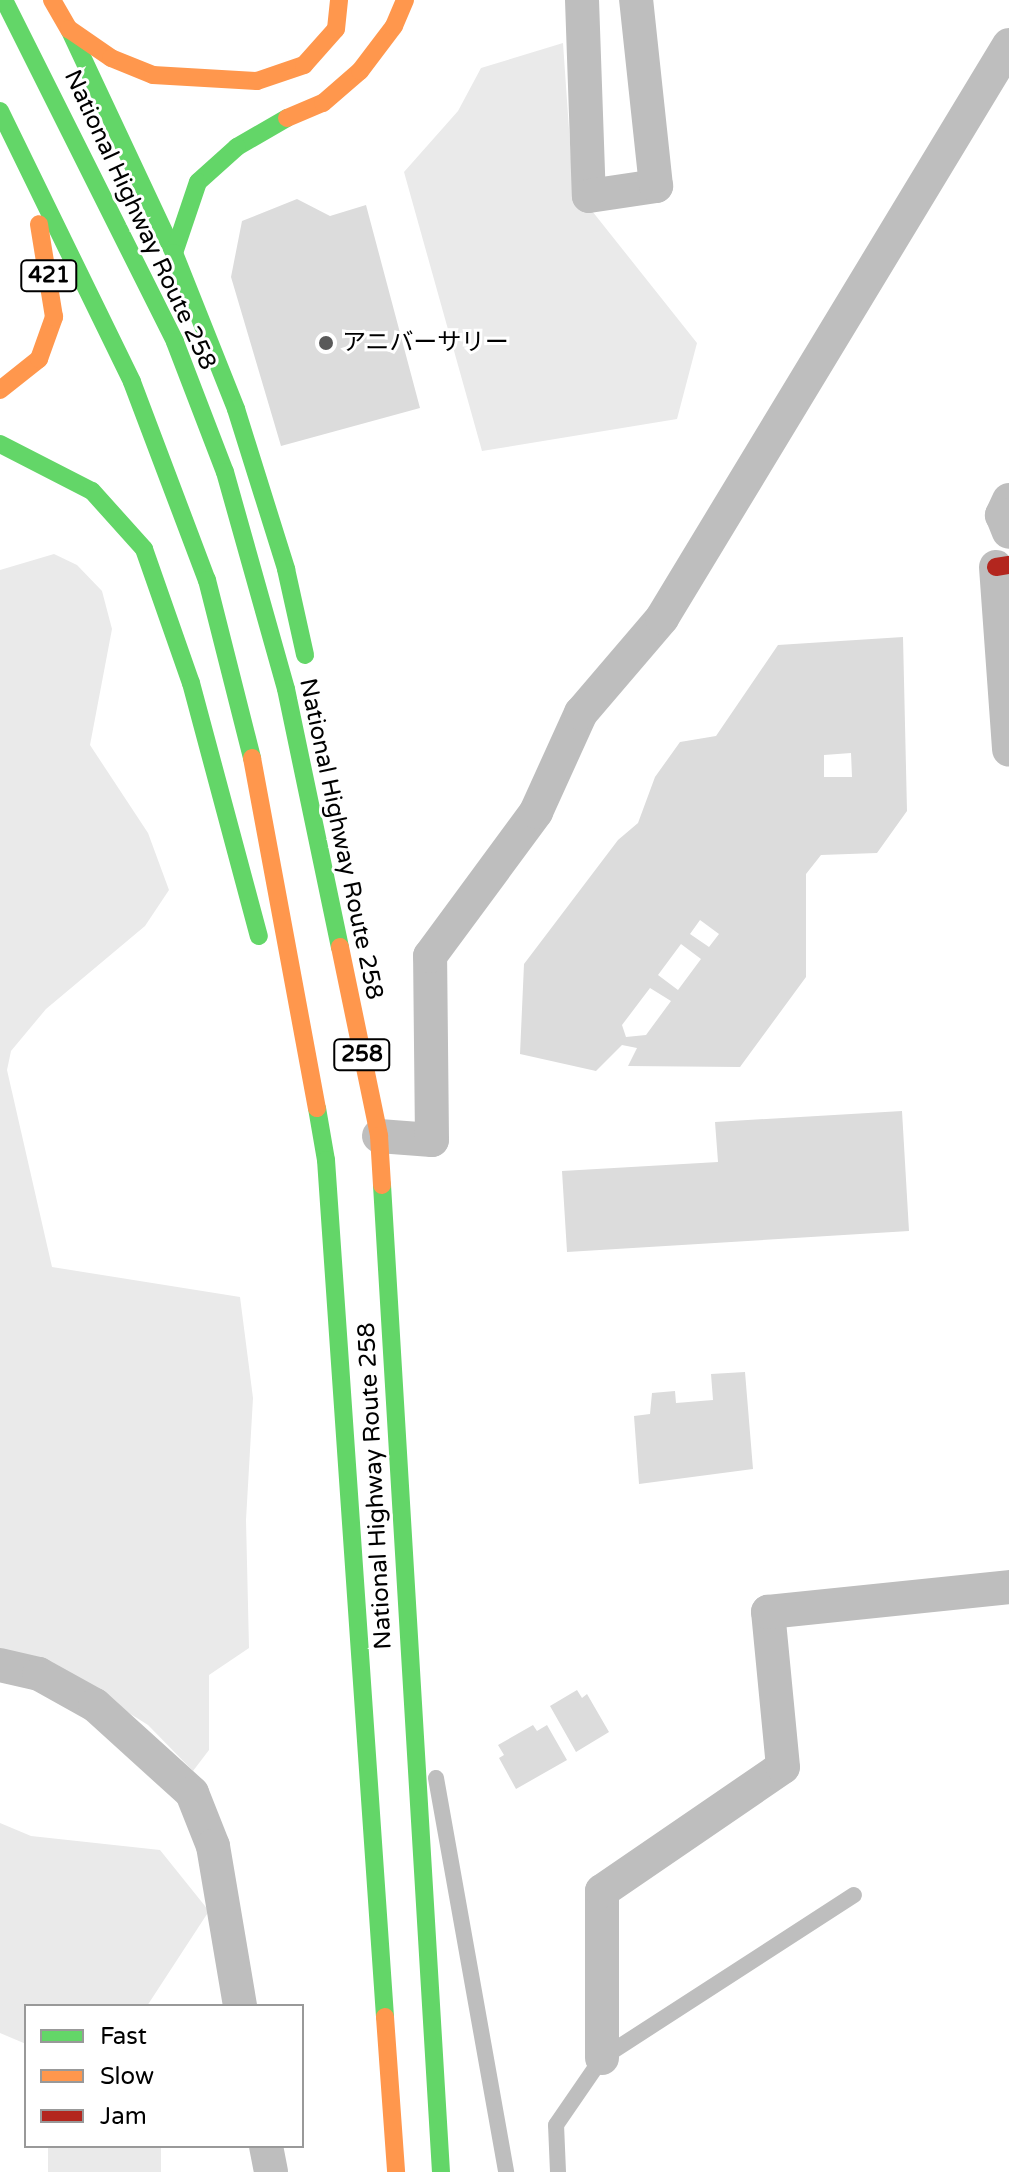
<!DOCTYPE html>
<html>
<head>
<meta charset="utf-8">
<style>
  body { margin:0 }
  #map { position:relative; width:1009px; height:2172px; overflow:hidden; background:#fff; font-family:"Varela Round","Noto Sans JP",sans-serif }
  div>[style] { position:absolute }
  .green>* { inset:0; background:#eaeaea; transform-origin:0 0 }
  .building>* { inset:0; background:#dcdcdc }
  .lane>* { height:16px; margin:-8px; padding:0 8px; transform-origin:8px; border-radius:8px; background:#bebebe }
  .street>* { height:34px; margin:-17px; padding:0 17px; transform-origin:17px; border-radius:17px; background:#bebebe }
  .fast>* { height:18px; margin:-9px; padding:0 9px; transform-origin:9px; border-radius:9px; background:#63d668 }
  .slow>* { height:18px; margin:-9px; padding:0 9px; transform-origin:9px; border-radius:9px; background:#ff974d }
  .jam>* { height:18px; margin:-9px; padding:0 9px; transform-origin:9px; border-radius:9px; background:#b3261e }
  .dots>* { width:22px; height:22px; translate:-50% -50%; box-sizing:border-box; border:4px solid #fff; border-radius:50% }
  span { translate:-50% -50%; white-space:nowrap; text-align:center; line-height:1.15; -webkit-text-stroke:6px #fff; paint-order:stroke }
  .shield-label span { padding:2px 6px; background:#fff; border:2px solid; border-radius:6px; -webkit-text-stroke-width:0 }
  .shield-label { font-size:22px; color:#000; font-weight:700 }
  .street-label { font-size:24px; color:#000 }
  .poi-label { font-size:24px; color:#000 }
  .left { translate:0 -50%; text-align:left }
  .legend { position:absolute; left:24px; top:2004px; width:280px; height:144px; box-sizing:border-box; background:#fff; border:2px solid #999; margin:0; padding:10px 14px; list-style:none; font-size:24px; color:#000 }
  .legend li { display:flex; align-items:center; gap:16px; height:40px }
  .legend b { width:40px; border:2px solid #999 }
</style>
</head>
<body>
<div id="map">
  <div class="green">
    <div style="clip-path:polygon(563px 43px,573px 187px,697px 343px,677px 419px,482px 451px,404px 172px,458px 111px,481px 68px)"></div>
    <div style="clip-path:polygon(54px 554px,77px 565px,102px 591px,112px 629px,90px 745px,148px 833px,169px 890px,145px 926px,46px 1009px,11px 1051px,7px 1070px,52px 1267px,240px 1297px,253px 1398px,246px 1520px,249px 1648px,209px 1675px,209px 1750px,193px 1771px,148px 1725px,67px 1674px,0 1652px,0 570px)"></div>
    <div style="clip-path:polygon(0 1823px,31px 1836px,160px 1850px,209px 1911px,147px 2006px,26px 2006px,26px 2044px,0 2033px)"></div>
    <div style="left:48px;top:2146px;width:113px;height:26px"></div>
  </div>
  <div class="building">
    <div style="clip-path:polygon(297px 199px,330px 216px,366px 205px,420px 408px,281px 446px,231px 277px,242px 221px)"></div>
    <div style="clip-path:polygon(evenodd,903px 637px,907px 811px,877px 853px,821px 855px,806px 874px,806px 977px,740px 1067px,628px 1066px,637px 1048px,622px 1045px,596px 1071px,520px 1054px,524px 964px,618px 840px,638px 823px,655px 777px,680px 742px,716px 736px,778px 645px,903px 637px,851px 753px,852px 777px,824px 777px,824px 755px,851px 753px,903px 637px,700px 920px,719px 934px,709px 947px,690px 934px,700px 920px,903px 637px,681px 944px,701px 959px,678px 990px,658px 975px,681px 944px,903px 637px,650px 988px,671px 1001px,646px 1035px,626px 1037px,622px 1025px,650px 988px)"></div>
    <div style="clip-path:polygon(902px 1111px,909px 1231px,567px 1252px,562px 1171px,718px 1162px,715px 1122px)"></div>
    <div style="clip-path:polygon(745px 1372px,753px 1469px,639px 1484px,634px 1416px,650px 1414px,652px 1393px,675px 1391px,676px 1403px,713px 1400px,711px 1374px)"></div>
    <div style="clip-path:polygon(577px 1690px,582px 1698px,587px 1694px,609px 1732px,576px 1752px,550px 1706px)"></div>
    <div style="clip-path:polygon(533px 1725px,537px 1731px,547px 1725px,567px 1760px,516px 1789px,499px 1758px,504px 1755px,498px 1745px)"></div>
  </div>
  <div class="lane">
    <div style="left:436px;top:1778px;width:400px;rotate:79.9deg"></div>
    <div style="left:558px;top:2172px;width:47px;rotate:-92.4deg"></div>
    <div style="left:556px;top:2125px;width:81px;rotate:-55.5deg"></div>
    <div style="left:602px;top:2058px;width:300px;rotate:-32.9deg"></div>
  </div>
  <div class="street">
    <div style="left:582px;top:0;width:196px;rotate:88deg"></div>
    <div style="left:589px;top:196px;width:68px;rotate:-8.5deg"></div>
    <div style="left:656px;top:186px;width:187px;rotate:-96.1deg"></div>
    <div style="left:1009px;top:500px;width:17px;rotate:115deg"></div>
    <div style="left:1002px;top:515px;width:18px;rotate:68deg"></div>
    <div style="left:996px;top:567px;width:183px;rotate:85.9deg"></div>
    <div style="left:379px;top:1136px;width:53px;rotate:4.3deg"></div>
    <div style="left:432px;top:1140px;width:184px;rotate:-90.6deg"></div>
    <div style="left:430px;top:956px;width:179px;rotate:-53.6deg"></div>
    <div style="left:536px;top:812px;width:109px;rotate:-65.6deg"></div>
    <div style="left:581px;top:713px;width:125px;rotate:-49.5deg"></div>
    <div style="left:662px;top:618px;width:670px;rotate:-58.8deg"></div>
    <div style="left:0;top:1665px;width:40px;rotate:13deg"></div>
    <div style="left:39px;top:1674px;width:64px;rotate:29deg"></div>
    <div style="left:95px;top:1705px;width:131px;rotate:42.2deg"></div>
    <div style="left:192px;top:1793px;width:57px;rotate:68.4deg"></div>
    <div style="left:213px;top:1846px;width:162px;rotate:80.4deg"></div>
    <div style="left:602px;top:2058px;width:167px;rotate:-90deg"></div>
    <div style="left:602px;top:1891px;width:219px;rotate:-34.4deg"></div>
    <div style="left:783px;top:1767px;width:156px;rotate:-95.5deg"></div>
    <div style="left:768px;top:1612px;width:242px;rotate:-5.9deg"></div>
    <div style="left:266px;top:2146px;width:26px;rotate:79deg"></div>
  </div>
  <div class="fast">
    <div style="left:4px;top:0;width:382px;rotate:63.4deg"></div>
    <div style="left:175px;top:342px;width:139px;rotate:69deg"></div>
    <div style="left:225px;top:472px;width:225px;rotate:74.3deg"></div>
    <div style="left:286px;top:689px;width:264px;rotate:78.2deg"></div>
    <div style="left:70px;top:31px;width:245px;rotate:64.9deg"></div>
    <div style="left:0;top:111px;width:301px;rotate:64deg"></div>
    <div style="left:132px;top:382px;width:212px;rotate:69.3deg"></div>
    <div style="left:207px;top:580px;width:184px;rotate:75.8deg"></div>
    <div style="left:287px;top:118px;width:58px;rotate:149.9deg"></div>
    <div style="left:237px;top:147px;width:52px;rotate:138.1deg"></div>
    <div style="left:198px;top:182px;width:75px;rotate:108.7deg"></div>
    <div style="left:174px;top:253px;width:168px;rotate:68.3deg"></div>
    <div style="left:236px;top:409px;width:168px;rotate:72.6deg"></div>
    <div style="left:286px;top:569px;width:88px;rotate:77.5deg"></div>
    <div style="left:0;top:444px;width:103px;rotate:27.1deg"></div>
    <div style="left:92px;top:491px;width:78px;rotate:48.1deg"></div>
    <div style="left:144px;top:549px;width:142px;rotate:70.7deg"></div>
    <div style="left:191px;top:683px;width:262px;rotate:75deg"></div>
    <div style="left:317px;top:1108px;width:53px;rotate:80.2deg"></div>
    <div style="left:326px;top:1160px;width:859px;rotate:86.06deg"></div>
    <div style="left:382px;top:1185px;width:989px;rotate:86.58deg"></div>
  </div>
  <div class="slow">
    <div style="left:52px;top:0;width:34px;rotate:60deg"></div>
    <div style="left:69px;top:29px;width:51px;rotate:34.6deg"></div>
    <div style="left:111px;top:58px;width:45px;rotate:22deg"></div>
    <div style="left:153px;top:75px;width:104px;rotate:3.3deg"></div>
    <div style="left:257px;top:81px;width:50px;rotate:-18.8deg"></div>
    <div style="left:304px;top:65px;width:48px;rotate:-48.4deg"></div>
    <div style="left:336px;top:29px;width:29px;rotate:-84deg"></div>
    <div style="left:287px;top:118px;width:39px;rotate:-23deg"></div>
    <div style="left:323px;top:103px;width:49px;rotate:-40.9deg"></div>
    <div style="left:360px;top:71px;width:56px;rotate:-52.9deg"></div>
    <div style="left:394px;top:26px;width:28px;rotate:-67deg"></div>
    <div style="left:0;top:390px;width:50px;rotate:-38.5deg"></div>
    <div style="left:39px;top:359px;width:45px;rotate:-70.3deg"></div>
    <div style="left:54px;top:317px;width:94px;rotate:-99.2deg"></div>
    <div style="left:252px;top:758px;width:356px;rotate:79.5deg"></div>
    <div style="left:340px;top:947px;width:193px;rotate:78.3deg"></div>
    <div style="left:379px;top:1136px;width:49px;rotate:86.5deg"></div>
    <div style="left:385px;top:2017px;width:155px;rotate:85.9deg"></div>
  </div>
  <div class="jam">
    <div style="left:996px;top:567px;width:13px;rotate:-9deg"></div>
  </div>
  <div class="dots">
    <div style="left:326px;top:343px;background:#595959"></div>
  </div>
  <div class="shield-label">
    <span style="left:49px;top:276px">421</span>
    <span style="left:362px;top:1055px">258</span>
  </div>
  <div class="street-label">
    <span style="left:140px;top:220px;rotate:65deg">National Highway Route 258</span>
    <span style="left:341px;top:839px;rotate:78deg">National Highway Route 258</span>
    <span style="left:375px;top:1486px;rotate:-93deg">National Highway Route 258</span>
  </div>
  <div class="poi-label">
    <span class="left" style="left:342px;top:343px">アニバーサリー</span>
  </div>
  <ul class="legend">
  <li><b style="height:10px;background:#63d668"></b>Fast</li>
  <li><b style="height:10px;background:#ff974d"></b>Slow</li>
  <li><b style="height:10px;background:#b3261e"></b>Jam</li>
  </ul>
</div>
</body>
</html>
